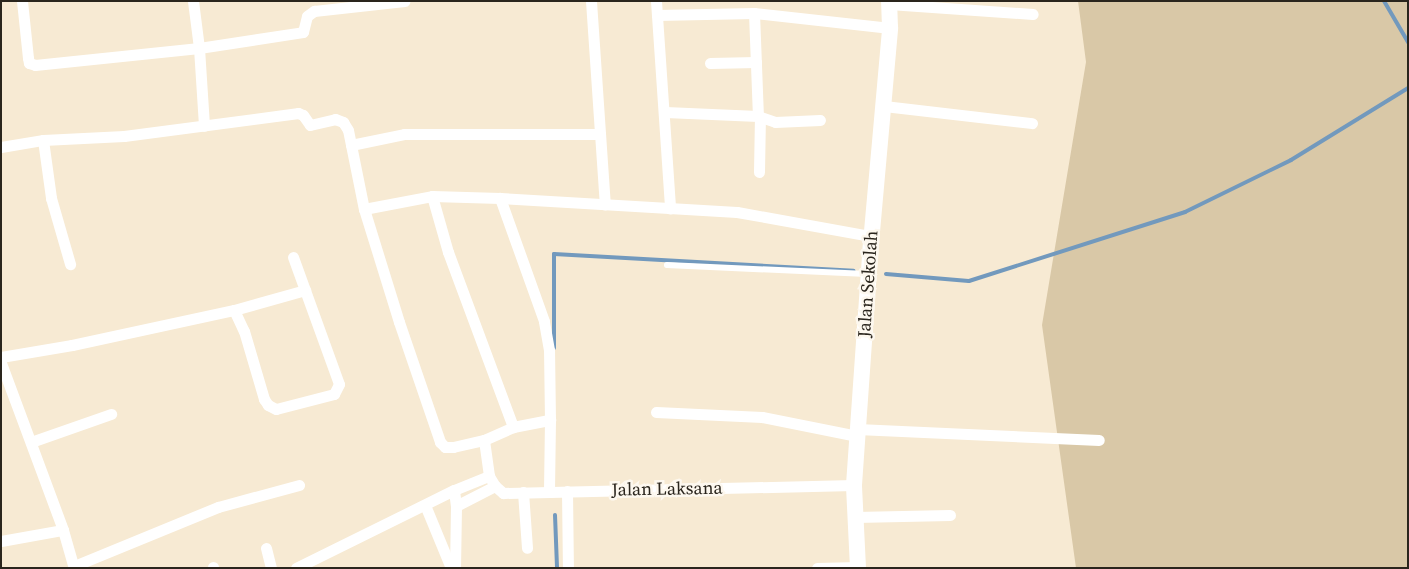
<!DOCTYPE html>
<html>
<head>
<meta charset="utf-8">
<style>
  body { margin:0 }
  #map { position:relative; width:1409px; height:569px; overflow:hidden; background:#f7ead3; font-family:"Source Serif 4",serif }
  div>[style] { position:absolute }
  .green>* { inset:0; background:#d9c8a7 }
  .stream>* { height:4px; margin:-2px; padding:0 2px; transform-origin:2px; border-radius:2px; background:#7299bd }
  .lane>* { height:5.5px; margin:-2.75px; padding:0 2.75px; transform-origin:2.75px; border-radius:2.75px; background:#fff }
  .street>* { height:11px; margin:-5.5px; padding:0 5.5px; transform-origin:5.5px; border-radius:5.5px; background:#fff }
  .secondary>* { height:16px; margin:-8px; padding:0 8px; transform-origin:8px; border-radius:8px; background:#fff }
  span { translate:-50% -50%; white-space:nowrap; text-align:center; line-height:1.15; -webkit-text-stroke:5px #fdf8ef; paint-order:stroke }
  .street-label { font-size:18px; color:#2a251d }
  .frame { position:absolute; inset:0; border:2px solid #2a251d; pointer-events:none }
</style>
</head>
<body>
<div id="map">
  <div class="green">
    <div style="clip-path:polygon(1078px 1px,1408px 1px,1408px 568px,1076px 568px,1042px 325px,1086px 62px)"></div>
  </div>
  <div class="stream">
    <div style="left:1384px;top:1px;width:48px;rotate:59.7deg"></div>
    <div style="left:886px;top:274px;width:83px;rotate:4.8deg"></div>
    <div style="left:969px;top:281px;width:227px;rotate:-17.7deg"></div>
    <div style="left:1185px;top:212px;width:118px;rotate:-26.1deg"></div>
    <div style="left:1291px;top:160px;width:137px;rotate:-31.6deg"></div>
    <div style="left:554px;top:348px;width:94px;rotate:-90deg"></div>
    <div style="left:554px;top:254px;width:300px;rotate:3.2deg"></div>
    <div style="left:555px;top:515px;width:53px;rotate:87.8deg"></div>
  </div>
  <div class="lane">
    <div style="left:667px;top:265px;width:200px;rotate:2.6deg"></div>
  </div>
  <div class="street">
    <div style="left:22px;top:1px;width:57px;rotate:84deg"></div>
    <div style="left:28px;top:58px;width:5px;rotate:79deg"></div>
    <div style="left:29px;top:63px;width:6px;rotate:18deg"></div>
    <div style="left:35px;top:65px;width:165px;rotate:-5.9deg"></div>
    <div style="left:199px;top:48px;width:105px;rotate:-8.7deg"></div>
    <div style="left:303px;top:32px;width:16px;rotate:-76deg"></div>
    <div style="left:307px;top:16px;width:9px;rotate:-36deg"></div>
    <div style="left:314px;top:11px;width:91px;rotate:-6.3deg"></div>
    <div style="left:193px;top:1px;width:47px;rotate:82.7deg"></div>
    <div style="left:199px;top:48px;width:78px;rotate:86.3deg"></div>
    <div style="left:591px;top:1px;width:204px;rotate:86.1deg"></div>
    <div style="left:656px;top:1px;width:208px;rotate:86.1deg"></div>
    <div style="left:889px;top:4px;width:144px;rotate:4deg"></div>
    <div style="left:754px;top:13px;width:103px;rotate:87.8deg"></div>
    <div style="left:758px;top:116px;width:18px;rotate:19deg"></div>
    <div style="left:775px;top:122px;width:45px;rotate:-2.5deg"></div>
    <div style="left:657px;top:15px;width:97px;rotate:-1.2deg"></div>
    <div style="left:754px;top:13px;width:137px;rotate:6.3deg"></div>
    <div style="left:710px;top:63px;width:46px;rotate:-1.2deg"></div>
    <div style="left:884px;top:106px;width:149px;rotate:6.6deg"></div>
    <div style="left:665px;top:112px;width:93px;rotate:2.5deg"></div>
    <div style="left:43px;top:140px;width:59px;rotate:82.1deg"></div>
    <div style="left:51px;top:198px;width:69px;rotate:73.9deg"></div>
    <div style="left:351px;top:145px;width:54px;rotate:-11.7deg"></div>
    <div style="left:404px;top:134px;width:196px"></div>
    <div style="left:1px;top:147px;width:43px;rotate:-9.5deg"></div>
    <div style="left:43px;top:140px;width:81px;rotate:-2.8deg"></div>
    <div style="left:124px;top:136px;width:176px;rotate:-7.5deg"></div>
    <div style="left:298px;top:113px;width:5px;rotate:22deg"></div>
    <div style="left:303px;top:115px;width:12px;rotate:55deg"></div>
    <div style="left:310px;top:125px;width:26px;rotate:-13deg"></div>
    <div style="left:335px;top:119px;width:9px;rotate:21deg"></div>
    <div style="left:343px;top:122px;width:9px;rotate:58deg"></div>
    <div style="left:348px;top:130px;width:81px;rotate:78.6deg"></div>
    <div style="left:364px;top:209px;width:118px;rotate:72.8deg"></div>
    <div style="left:399px;top:322px;width:127px;rotate:71.1deg"></div>
    <div style="left:440px;top:442px;width:7px;rotate:45deg"></div>
    <div style="left:445px;top:447px;width:8px"></div>
    <div style="left:453px;top:447px;width:32px;rotate:-13deg"></div>
    <div style="left:484px;top:440px;width:32px;rotate:-24deg"></div>
    <div style="left:513px;top:427px;width:38px;rotate:-11deg"></div>
    <div style="left:550px;top:420px;width:70px;rotate:-90.8deg"></div>
    <div style="left:549px;top:350px;width:29px;rotate:-100deg"></div>
    <div style="left:544px;top:321px;width:131px;rotate:-109.7deg"></div>
    <div style="left:759px;top:172px;width:55px;rotate:-89deg"></div>
    <div style="left:432px;top:196px;width:58px;rotate:74.1deg"></div>
    <div style="left:448px;top:252px;width:187px;rotate:69.6deg"></div>
    <div style="left:364px;top:209px;width:69px;rotate:-10.8deg"></div>
    <div style="left:432px;top:196px;width:68px;rotate:1.7deg"></div>
    <div style="left:500px;top:198px;width:237px;rotate:3.4deg"></div>
    <div style="left:737px;top:212px;width:136px;rotate:10.2deg"></div>
    <div style="left:234px;top:310px;width:74px;rotate:-15.7deg"></div>
    <div style="left:1px;top:357px;width:72px;rotate:-9.6deg"></div>
    <div style="left:72px;top:345px;width:166px;rotate:-12.2deg"></div>
    <div style="left:234px;top:310px;width:23px;rotate:65deg"></div>
    <div style="left:244px;top:331px;width:71px;rotate:73.6deg"></div>
    <div style="left:264px;top:399px;width:7px;rotate:56deg"></div>
    <div style="left:268px;top:405px;width:9px;rotate:27deg"></div>
    <div style="left:276px;top:409px;width:60px;rotate:-14.5deg"></div>
    <div style="left:334px;top:394px;width:11px;rotate:-63deg"></div>
    <div style="left:339px;top:384px;width:135px;rotate:-109.9deg"></div>
    <div style="left:1px;top:363px;width:178px;rotate:69.6deg"></div>
    <div style="left:63px;top:530px;width:40px;rotate:74deg"></div>
    <div style="left:656px;top:412px;width:106px;rotate:2.7deg"></div>
    <div style="left:762px;top:417px;width:97px;rotate:11.3deg"></div>
    <div style="left:857px;top:429px;width:242px;rotate:2.6deg"></div>
    <div style="left:484px;top:440px;width:36px;rotate:82deg"></div>
    <div style="left:489px;top:476px;width:12px;rotate:59deg"></div>
    <div style="left:495px;top:486px;width:11px;rotate:41deg"></div>
    <div style="left:503px;top:493px;width:351px;rotate:-1.3deg"></div>
    <div style="left:31px;top:442px;width:85px;rotate:-19.3deg"></div>
    <div style="left:454px;top:490px;width:16px;rotate:83deg"></div>
    <div style="left:456px;top:506px;width:62px;rotate:90.9deg"></div>
    <div style="left:549px;top:491px;width:71px;rotate:-89.2deg"></div>
    <div style="left:567px;top:491px;width:77px;rotate:89.3deg"></div>
    <div style="left:523px;top:492px;width:56px;rotate:85.9deg"></div>
    <div style="left:425px;top:505px;width:68px;rotate:67.6deg"></div>
    <div style="left:456px;top:506px;width:44px;rotate:-27.1deg"></div>
    <div style="left:855px;top:517px;width:95px;rotate:-1.2deg"></div>
    <div style="left:1px;top:541px;width:63px;rotate:-10.1deg"></div>
    <div style="left:266px;top:548px;width:21px;rotate:76deg"></div>
    <div style="left:74px;top:566px;width:156px;rotate:-22.3deg"></div>
    <div style="left:218px;top:507px;width:84px;rotate:-15.2deg"></div>
    <div style="left:213px;top:567px;width:1px;rotate:90deg"></div>
    <div style="left:296px;top:568px;width:176px;rotate:-26.3deg"></div>
    <div style="left:454px;top:490px;width:38px;rotate:-22deg"></div>
    <div style="left:817px;top:568px;width:41px;rotate:-1.4deg"></div>
  </div>
  <div class="secondary">
    <div style="left:858px;top:568px;width:83px;rotate:-92.8deg"></div>
    <div style="left:854px;top:485px;width:232px;rotate:-86deg"></div>
    <div style="left:870px;top:254px;width:227px;rotate:-84.9deg"></div>
    <div style="left:890px;top:28px;width:27px;rotate:-92deg"></div>
  </div>
  <div class="street-label">
    <span style="left:868px;top:284px;rotate:-86deg">Jalan Sekolah</span>
    <span style="left:667px;top:489px;rotate:-1deg">Jalan Laksana</span>
  </div>
  <div class="frame"></div>
</div>
</body>
</html>
